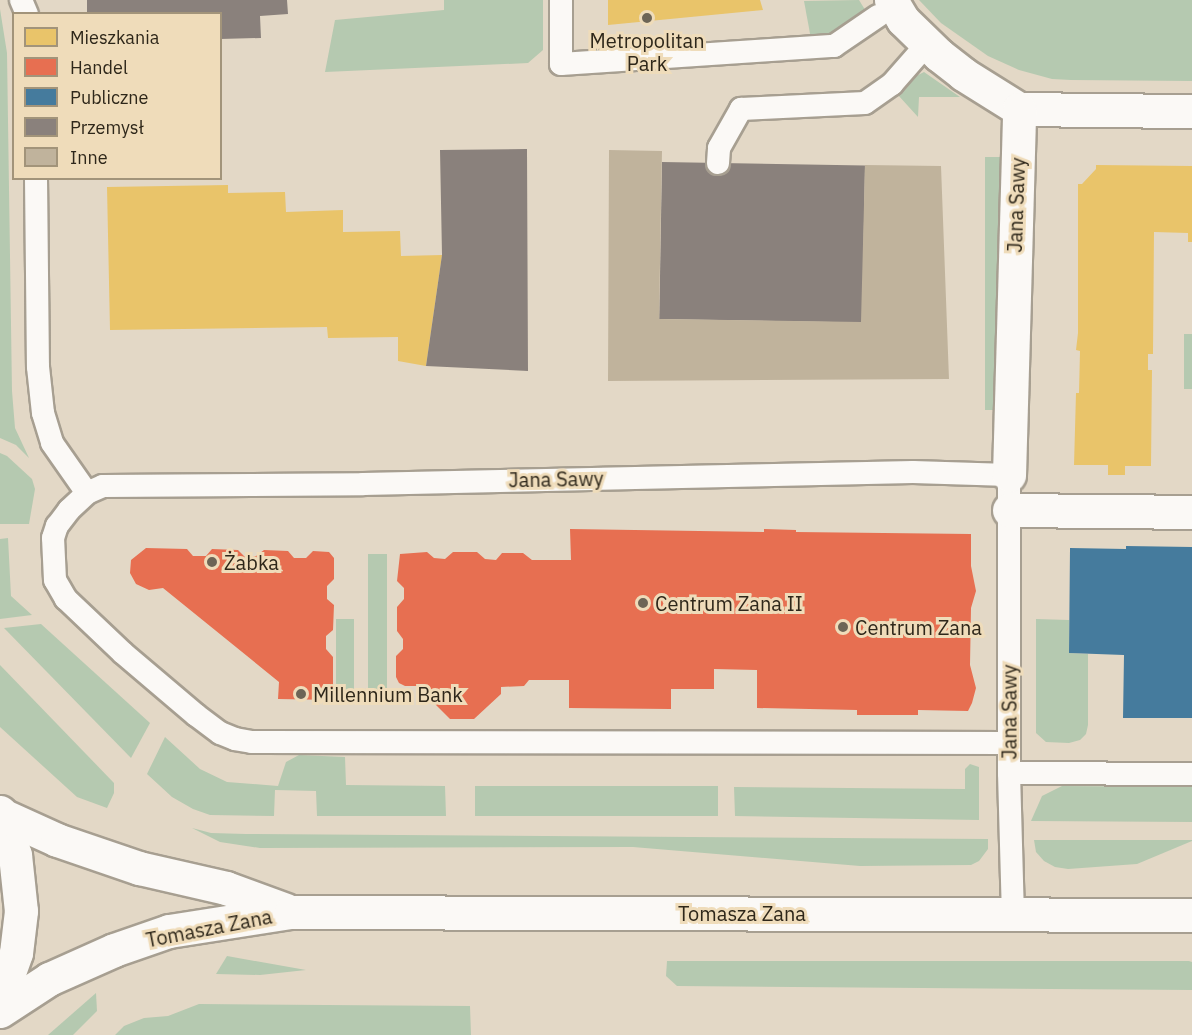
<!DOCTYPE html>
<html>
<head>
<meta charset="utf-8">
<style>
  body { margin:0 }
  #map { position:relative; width:1192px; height:1035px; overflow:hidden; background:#e3d8c6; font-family:"IBM Plex Sans",sans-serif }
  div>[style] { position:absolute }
  .green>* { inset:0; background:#b5c9b0; transform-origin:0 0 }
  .homes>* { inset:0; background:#e9c46a }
  .shops>* { inset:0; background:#e76f51 }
  .public>* { inset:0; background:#457b9d }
  .industry>* { inset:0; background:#8a817c; transform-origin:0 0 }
  .building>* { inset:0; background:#c0b39c }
  .roads { filter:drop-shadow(2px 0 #a79f91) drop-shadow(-2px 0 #a79f91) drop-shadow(0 2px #a79f91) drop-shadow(0 -2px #a79f91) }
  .lane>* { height:22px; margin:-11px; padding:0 11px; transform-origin:11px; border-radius:11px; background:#fbf9f6 }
  .street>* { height:33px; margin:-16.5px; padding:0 16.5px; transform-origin:16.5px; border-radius:16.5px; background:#fbf9f6 }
  .secondary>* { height:33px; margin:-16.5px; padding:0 16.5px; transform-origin:16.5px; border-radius:16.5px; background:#fbf9f6 }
  .dots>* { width:16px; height:16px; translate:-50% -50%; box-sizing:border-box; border:3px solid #efdcba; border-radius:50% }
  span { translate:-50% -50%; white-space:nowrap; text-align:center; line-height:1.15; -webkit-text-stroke:6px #efdcba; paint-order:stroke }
  .poi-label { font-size:20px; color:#2e271a }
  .left { translate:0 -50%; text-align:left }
  .street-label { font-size:20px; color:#2e271a }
  .legend { position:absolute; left:12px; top:12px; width:210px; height:168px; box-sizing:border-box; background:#efdcba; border:2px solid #a2947a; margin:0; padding:8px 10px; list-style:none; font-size:18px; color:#2e271a }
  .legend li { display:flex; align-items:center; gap:12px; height:30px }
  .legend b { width:30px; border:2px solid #a2947a }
</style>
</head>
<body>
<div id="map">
  <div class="green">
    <div style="clip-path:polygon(444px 0,543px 0,543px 50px,528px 63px,325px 72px,335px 20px,444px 10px)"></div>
    <div style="clip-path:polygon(859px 0,867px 13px,842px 31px,811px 39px,804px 1px)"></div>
    <div style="clip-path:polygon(919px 0,1192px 0,1192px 81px,1071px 80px,1052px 79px,1019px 70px,988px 56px,941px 23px)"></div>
    <div style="clip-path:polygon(0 9px,7px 53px,12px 391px,15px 428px,29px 458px,16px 445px,0 438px)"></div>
    <div style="clip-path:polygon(924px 72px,960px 97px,919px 97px,918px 117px,898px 95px,912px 78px)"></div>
    <div style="left:985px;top:157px;width:15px;height:253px"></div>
    <div style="left:1184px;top:334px;width:8px;height:55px"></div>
    <div style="clip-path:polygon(0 453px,7px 456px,32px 479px,35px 489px,29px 524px,0 524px)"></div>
    <div style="clip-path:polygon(8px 538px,11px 596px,32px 615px,0 619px,0 539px)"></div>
    <div style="left:387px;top:554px;width:142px;height:19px;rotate:90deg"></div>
    <div style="left:336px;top:619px;width:18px;height:78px"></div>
    <div style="clip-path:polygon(1036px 619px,1069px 620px,1069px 653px,1088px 654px,1088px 725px,1086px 734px,1080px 740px,1069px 743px,1046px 742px,1036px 733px)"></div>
    <div style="clip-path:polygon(41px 624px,150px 723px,131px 758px,4px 628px)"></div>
    <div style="clip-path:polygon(0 665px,114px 783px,114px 793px,107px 808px,77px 797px,0 727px)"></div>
    <div style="clip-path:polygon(165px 737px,200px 769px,227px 782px,278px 786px,286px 762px,299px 755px,345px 757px,346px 785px,445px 786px,446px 816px,317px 816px,316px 791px,275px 790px,274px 816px,210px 815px,193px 809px,172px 797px,147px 774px)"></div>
    <div style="clip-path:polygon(970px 764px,979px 767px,979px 820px,735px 816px,734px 787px,965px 789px,965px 769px)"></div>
    <div style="left:475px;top:786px;width:243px;height:30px"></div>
    <div style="clip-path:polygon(1062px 786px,1192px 787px,1192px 822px,1031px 821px,1042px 796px)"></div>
    <div style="clip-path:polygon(192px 828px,211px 833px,246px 834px,988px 839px,988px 849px,979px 861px,971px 865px,860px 866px,633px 847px,260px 848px,220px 842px)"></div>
    <div style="clip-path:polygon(1034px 840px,1192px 840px,1192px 841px,1137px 864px,1068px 869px,1055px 867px,1044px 861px,1036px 852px)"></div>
    <div style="clip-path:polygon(227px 956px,306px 970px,260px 975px,216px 974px)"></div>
    <div style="clip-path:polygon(667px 961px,1189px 961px,1192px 962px,1192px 990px,677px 986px,666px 976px)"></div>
    <div style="clip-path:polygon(96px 993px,97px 1011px,73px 1035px,48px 1035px)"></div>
    <div style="clip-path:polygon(199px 1004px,470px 1006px,471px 1035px,115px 1035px,124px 1026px,144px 1018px,168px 1016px)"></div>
  </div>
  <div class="homes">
    <div style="clip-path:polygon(608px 0,760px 0,763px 10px,608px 25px)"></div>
    <div style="clip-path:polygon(1096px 165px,1192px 166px,1192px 242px,1188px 242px,1188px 233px,1154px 232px,1153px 354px,1148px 354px,1148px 370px,1152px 370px,1151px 466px,1125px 466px,1125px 475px,1108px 475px,1108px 465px,1074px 465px,1076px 393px,1079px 393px,1080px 351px,1076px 350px,1078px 333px,1078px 184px,1082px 184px,1096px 169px)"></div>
    <div style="clip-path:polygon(228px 185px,228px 193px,285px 192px,286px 212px,343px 210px,343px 232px,400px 231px,401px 256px,442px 255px,426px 366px,398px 361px,398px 337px,328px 338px,327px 327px,110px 330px,107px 187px)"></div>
  </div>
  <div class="shops">
    <div style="clip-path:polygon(570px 529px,764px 532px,764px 529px,796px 530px,796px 532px,971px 534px,971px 566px,976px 591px,971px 608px,970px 665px,976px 688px,972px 703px,968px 711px,918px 710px,918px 715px,857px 715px,857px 710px,757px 708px,757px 670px,714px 669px,714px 689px,671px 689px,671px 709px,569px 708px,569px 680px,529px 680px,524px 686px,501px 687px,501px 694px,474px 719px,450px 719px,424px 693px,424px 686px,405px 686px,399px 683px,396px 677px,396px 656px,403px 649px,403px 639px,397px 631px,397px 607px,404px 599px,404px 588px,397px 581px,400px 554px,427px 552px,434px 558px,445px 559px,453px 552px,477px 552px,485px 559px,496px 560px,502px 553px,523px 553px,532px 560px,571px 560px)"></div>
    <div style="clip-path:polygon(146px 548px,187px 549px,193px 556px,206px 556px,212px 549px,238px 550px,245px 557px,256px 556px,264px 550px,288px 551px,294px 558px,306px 558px,313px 551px,329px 552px,334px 558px,334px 579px,327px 586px,327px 599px,334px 605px,333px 630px,326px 636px,326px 649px,333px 657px,333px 700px,278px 699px,279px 682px,163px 588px,149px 590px,136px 584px,130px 573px,131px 560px)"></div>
  </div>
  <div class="public">
    <div style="clip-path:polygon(1126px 546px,1192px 547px,1192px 718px,1123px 718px,1124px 655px,1069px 653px,1070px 548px,1126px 549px)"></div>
  </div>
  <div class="industry">
    <div style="clip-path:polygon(87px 0,287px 0,288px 14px,260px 16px,261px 38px,220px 39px,220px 14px,87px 14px)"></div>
    <div style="clip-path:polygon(527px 149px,528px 371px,426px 366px,442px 255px,440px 150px)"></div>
    <div style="left:662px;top:162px;width:203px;height:157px;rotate:1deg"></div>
  </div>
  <div class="building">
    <div style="clip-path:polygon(609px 150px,662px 151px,659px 319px,861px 322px,865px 165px,941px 166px,949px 379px,608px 381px)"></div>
  </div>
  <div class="roads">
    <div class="lane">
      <div style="left:21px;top:0;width:15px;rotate:67deg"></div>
      <div style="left:561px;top:0;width:64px;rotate:90deg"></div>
      <div style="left:561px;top:64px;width:274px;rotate:-3.8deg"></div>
      <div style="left:834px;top:46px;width:53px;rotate:-34.3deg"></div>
      <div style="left:718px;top:163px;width:15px;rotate:-86deg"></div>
      <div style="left:719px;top:148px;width:45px;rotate:-60.6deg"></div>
      <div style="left:741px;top:109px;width:124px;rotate:-2.8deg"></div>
      <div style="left:865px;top:103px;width:33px;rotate:-35deg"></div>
      <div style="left:892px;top:84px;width:53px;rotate:-48.8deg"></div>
      <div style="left:36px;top:178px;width:189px;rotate:89.4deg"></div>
      <div style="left:38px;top:367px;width:46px;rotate:83.8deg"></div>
      <div style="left:43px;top:413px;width:31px;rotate:73deg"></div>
      <div style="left:52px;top:443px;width:61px;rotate:55deg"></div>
      <div style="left:1009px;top:743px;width:757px;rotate:-179.92deg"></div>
      <div style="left:252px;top:742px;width:17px;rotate:-170deg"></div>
      <div style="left:235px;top:739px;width:16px;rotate:-158deg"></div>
      <div style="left:220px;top:733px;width:30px;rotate:-143deg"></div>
      <div style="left:196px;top:715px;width:96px;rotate:-139.7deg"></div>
      <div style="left:123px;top:653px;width:79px;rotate:-136.5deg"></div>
      <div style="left:66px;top:599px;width:22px;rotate:-120deg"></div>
      <div style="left:55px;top:580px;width:42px;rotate:-92.7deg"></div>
      <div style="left:53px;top:538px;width:13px;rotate:-72deg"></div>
      <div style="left:57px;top:526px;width:20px;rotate:-53deg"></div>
      <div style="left:69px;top:510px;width:25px;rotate:-43deg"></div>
      <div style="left:87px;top:493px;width:17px;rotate:-24deg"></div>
      <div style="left:103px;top:486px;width:260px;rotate:-0.4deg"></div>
      <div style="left:363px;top:484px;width:550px;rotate:-1.25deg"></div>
      <div style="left:913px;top:472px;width:96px;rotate:1.8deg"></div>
      <div style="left:1009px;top:475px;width:298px;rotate:90deg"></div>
      <div style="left:1009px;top:773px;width:142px;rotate:88.4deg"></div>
      <div style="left:1009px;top:773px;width:183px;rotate:0.3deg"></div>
    </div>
    <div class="street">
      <div style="left:891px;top:0;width:23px;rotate:59deg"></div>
      <div style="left:903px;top:20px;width:50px;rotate:44.2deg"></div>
      <div style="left:939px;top:55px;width:31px;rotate:38deg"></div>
      <div style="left:963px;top:74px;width:66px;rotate:32deg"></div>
      <div style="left:1019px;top:109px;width:173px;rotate:0.7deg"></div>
      <div style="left:1009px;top:475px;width:366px;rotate:-88.4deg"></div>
      <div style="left:1009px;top:510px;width:183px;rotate:0.6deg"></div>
    </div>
    <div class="secondary">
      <div style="left:0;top:812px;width:46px;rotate:70.8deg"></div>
      <div style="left:15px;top:855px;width:56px;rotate:83.9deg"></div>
      <div style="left:21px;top:911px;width:42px;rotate:96.8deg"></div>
      <div style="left:16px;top:953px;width:48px;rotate:109.6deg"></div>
      <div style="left:2px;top:815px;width:60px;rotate:24.4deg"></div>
      <div style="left:57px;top:840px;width:87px;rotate:18.9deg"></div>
      <div style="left:139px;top:868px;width:89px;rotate:12.9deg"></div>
      <div style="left:226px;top:888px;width:64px;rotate:20.1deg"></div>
      <div style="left:0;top:1011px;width:59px;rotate:-33.1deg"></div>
      <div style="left:49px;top:979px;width:71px;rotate:-24deg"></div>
      <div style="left:114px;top:950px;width:58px;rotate:-19.1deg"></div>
      <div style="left:169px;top:931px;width:123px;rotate:-8.9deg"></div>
      <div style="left:291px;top:912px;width:901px;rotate:0.19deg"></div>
    </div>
  </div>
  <div class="dots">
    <div style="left:647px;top:18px;background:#6d6556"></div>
    <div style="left:212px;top:562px;background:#6d6556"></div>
    <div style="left:643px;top:603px;background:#6d6556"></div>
    <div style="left:843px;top:627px;background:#6d6556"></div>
    <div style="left:301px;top:694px;background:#6d6556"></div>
  </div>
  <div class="poi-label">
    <span style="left:647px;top:52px">Metropolitan<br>Park</span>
    <span class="left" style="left:224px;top:562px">Żabka</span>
    <span class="left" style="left:655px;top:603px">Centrum Zana II</span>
    <span class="left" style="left:855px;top:627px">Centrum Zana</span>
    <span class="left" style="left:313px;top:694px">Millennium Bank</span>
  </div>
  <div class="street-label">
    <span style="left:1016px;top:205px;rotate:-88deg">Jana Sawy</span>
    <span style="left:556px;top:479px;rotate:-1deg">Jana Sawy</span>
    <span style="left:1009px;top:712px;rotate:-90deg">Jana Sawy</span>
    <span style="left:742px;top:913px">Tomasza Zana</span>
    <span style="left:209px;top:928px;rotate:-11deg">Tomasza Zana</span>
  </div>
  <ul class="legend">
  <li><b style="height:16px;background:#e9c46a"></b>Mieszkania</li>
  <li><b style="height:16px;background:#e76f51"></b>Handel</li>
  <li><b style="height:16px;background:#457b9d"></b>Publiczne</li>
  <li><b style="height:16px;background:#8a817c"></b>Przemysł</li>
  <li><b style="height:16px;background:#c0b39c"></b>Inne</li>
  </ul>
</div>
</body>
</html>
